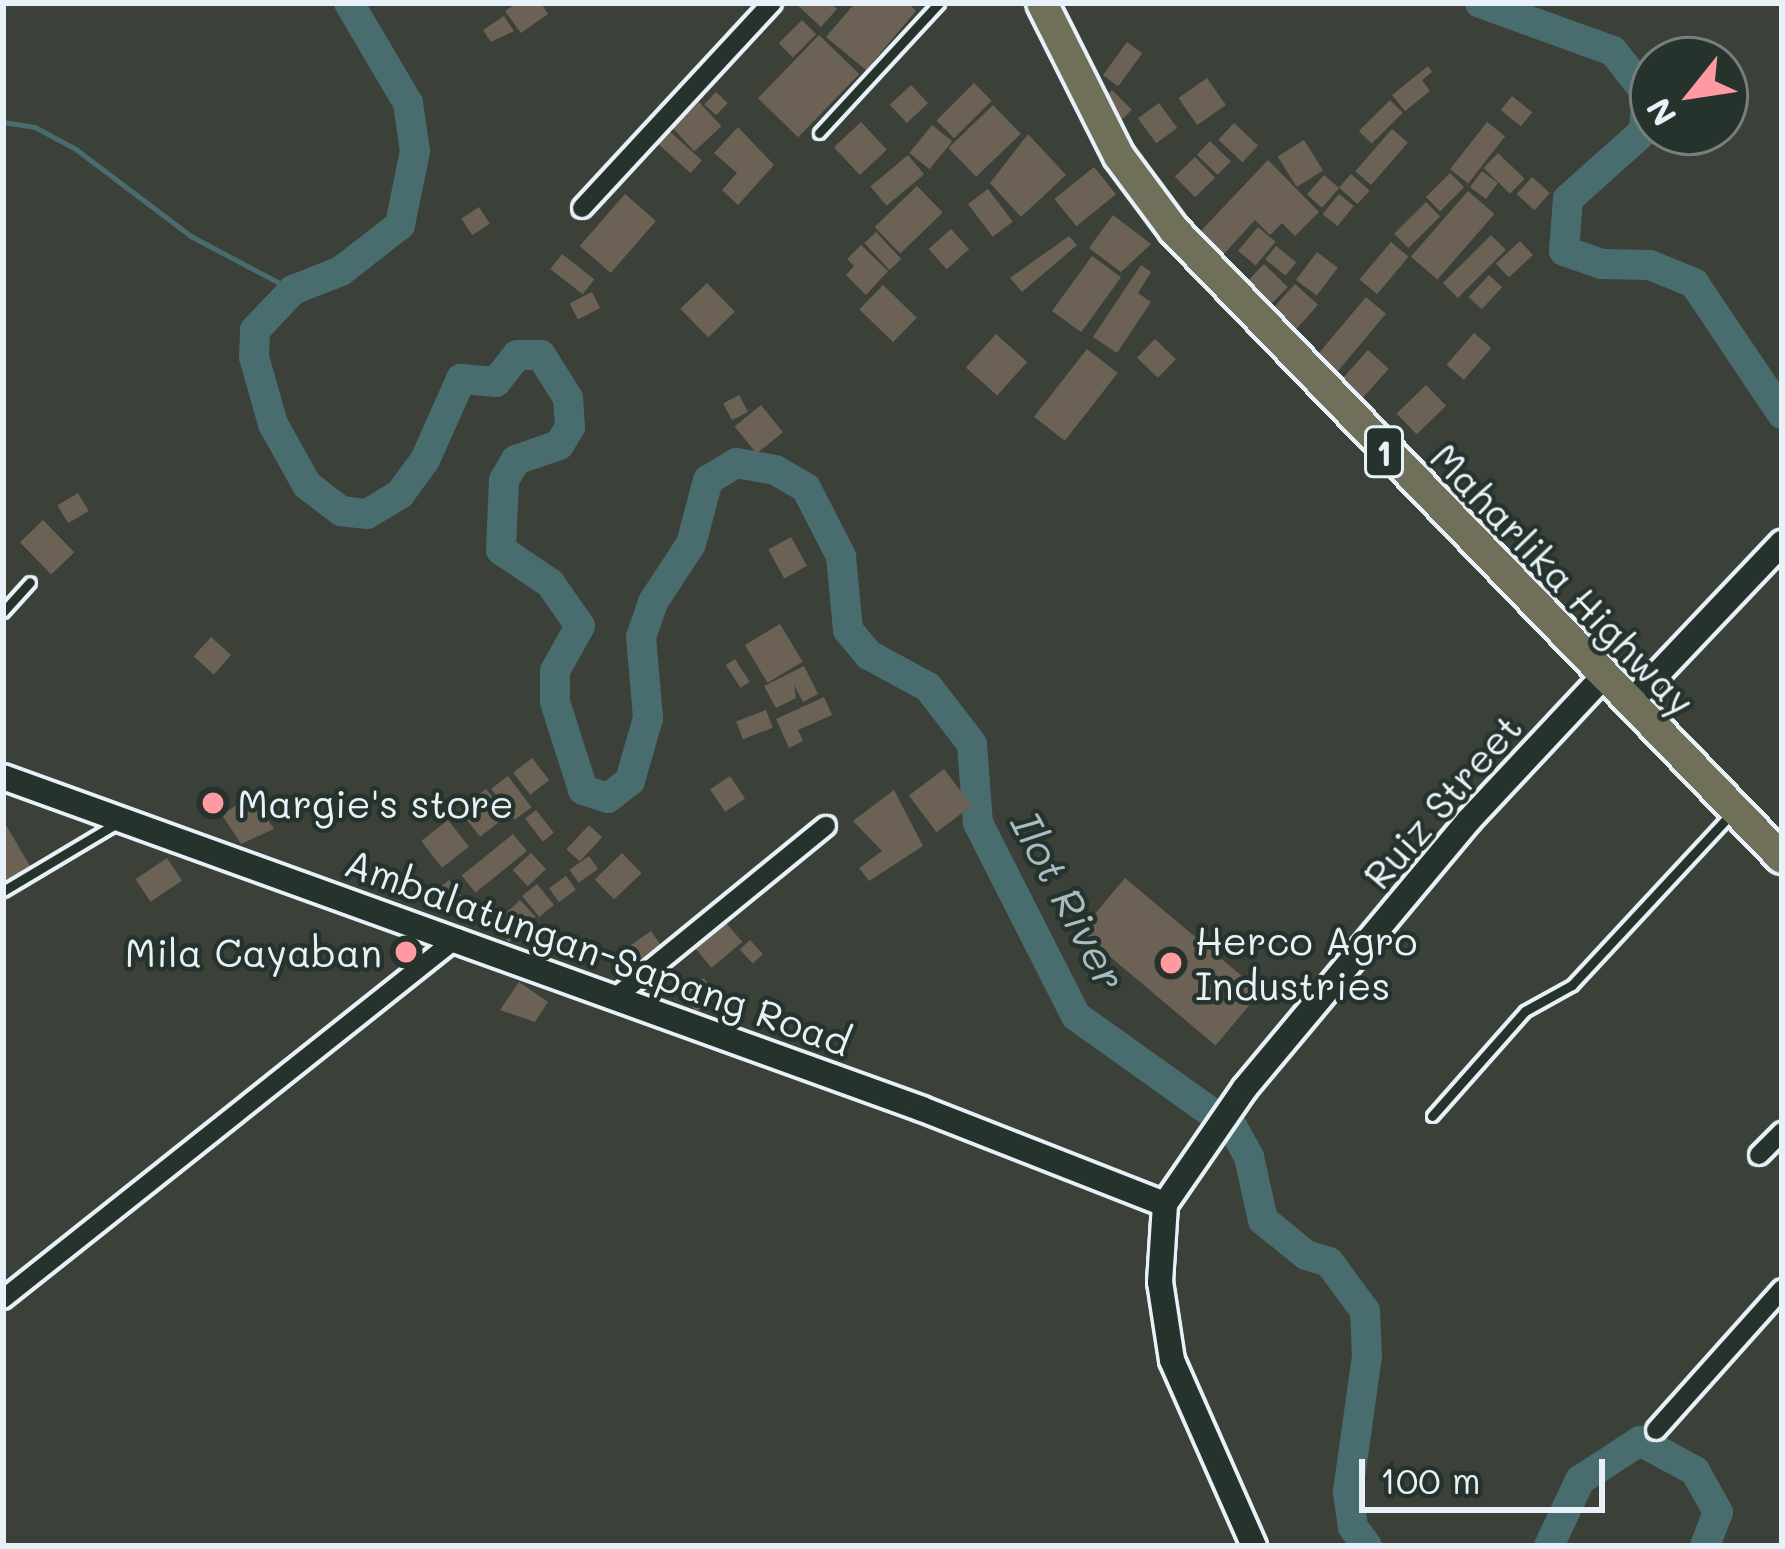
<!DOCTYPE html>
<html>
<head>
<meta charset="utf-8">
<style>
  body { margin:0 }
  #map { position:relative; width:1785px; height:1549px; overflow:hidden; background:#3b4139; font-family:Mali,sans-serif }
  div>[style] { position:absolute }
  .stream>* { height:4.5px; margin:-2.25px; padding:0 2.25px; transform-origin:2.25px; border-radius:2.25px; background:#496c6f }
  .river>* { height:30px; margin:-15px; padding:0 15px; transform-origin:15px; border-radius:15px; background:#496c6f }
  .building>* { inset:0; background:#6b6154; transform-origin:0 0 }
  .roads { filter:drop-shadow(3px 0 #e8f1f8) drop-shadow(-3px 0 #e8f1f8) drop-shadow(0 3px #e8f1f8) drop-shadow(0 -3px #e8f1f8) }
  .service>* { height:9px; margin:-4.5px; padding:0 4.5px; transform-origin:4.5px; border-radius:4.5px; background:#26332d }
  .minor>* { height:18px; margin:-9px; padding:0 9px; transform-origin:9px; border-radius:9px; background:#26332d }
  .tertiary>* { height:24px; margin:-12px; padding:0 12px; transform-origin:12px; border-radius:12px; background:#26332d }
  .primary>* { height:30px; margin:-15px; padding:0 15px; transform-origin:15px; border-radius:15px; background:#706f59 }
  .dots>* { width:33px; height:33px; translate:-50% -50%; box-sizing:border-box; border:6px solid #26332d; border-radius:50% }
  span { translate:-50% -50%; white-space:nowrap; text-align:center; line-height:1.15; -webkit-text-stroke:9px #26332d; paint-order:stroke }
  .shield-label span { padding:3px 9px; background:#26332d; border:3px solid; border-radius:9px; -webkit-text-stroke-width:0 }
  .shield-label { font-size:36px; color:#e8f1f8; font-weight:700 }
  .street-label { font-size:39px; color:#e8f1f8 }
  .poi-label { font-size:39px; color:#e8f1f8 }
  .left { translate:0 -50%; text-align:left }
  .right { translate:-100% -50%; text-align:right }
  .water-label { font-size:42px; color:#a8bcc1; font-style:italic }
  .frame { position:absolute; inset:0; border:6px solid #e8f1f8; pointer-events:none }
  .north { position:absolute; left:1629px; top:36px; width:120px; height:120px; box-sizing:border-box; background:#26332d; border:3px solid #747f7e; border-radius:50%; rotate:240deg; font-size:33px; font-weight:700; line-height:48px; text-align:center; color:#e8f1f8 }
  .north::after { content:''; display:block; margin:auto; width:42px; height:54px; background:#ff9aa2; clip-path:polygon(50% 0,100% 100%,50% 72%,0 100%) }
  .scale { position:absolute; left:1359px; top:1459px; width:246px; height:54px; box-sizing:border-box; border:6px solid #e8f1f8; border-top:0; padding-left:15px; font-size:36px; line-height:42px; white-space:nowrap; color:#e8f1f8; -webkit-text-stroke:9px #26332d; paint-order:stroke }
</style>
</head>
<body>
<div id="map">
  <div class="stream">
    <div style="left:3px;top:122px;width:32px;rotate:9deg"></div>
    <div style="left:35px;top:127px;width:47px;rotate:28.2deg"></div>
    <div style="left:76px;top:149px;width:144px;rotate:37.1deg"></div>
    <div style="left:191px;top:236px;width:115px;rotate:27.9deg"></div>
  </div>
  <div class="river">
    <div style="left:349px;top:3px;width:116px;rotate:59.5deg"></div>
    <div style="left:408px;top:103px;width:49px;rotate:81.7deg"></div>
    <div style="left:415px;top:151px;width:76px;rotate:101.5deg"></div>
    <div style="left:400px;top:225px;width:75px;rotate:142.1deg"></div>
    <div style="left:341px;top:271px;width:52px;rotate:158.4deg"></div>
    <div style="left:293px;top:290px;width:55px;rotate:133.5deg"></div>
    <div style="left:255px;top:330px;width:27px;rotate:92deg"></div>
    <div style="left:254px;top:357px;width:70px;rotate:74.2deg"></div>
    <div style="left:273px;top:424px;width:70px;rotate:60.9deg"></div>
    <div style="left:307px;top:485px;width:43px;rotate:37.4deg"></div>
    <div style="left:341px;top:511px;width:26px;rotate:7deg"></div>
    <div style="left:367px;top:514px;width:39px;rotate:-31deg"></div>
    <div style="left:400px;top:494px;width:42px;rotate:-53.7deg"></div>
    <div style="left:425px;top:460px;width:89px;rotate:-66deg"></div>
    <div style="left:461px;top:379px;width:35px;rotate:5deg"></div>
    <div style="left:496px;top:382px;width:34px;rotate:-52deg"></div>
    <div style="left:517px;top:355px;width:24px"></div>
    <div style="left:541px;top:355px;width:51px;rotate:57.9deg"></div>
    <div style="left:568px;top:398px;width:29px;rotate:86deg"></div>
    <div style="left:570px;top:427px;width:21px;rotate:121deg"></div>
    <div style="left:559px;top:445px;width:46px;rotate:160.8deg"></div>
    <div style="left:516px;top:460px;width:23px;rotate:121deg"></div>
    <div style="left:504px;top:480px;width:70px;rotate:92.5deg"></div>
    <div style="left:501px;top:550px;width:59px;rotate:34deg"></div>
    <div style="left:550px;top:583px;width:52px;rotate:55.1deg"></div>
    <div style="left:580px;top:626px;width:51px;rotate:119.1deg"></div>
    <div style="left:555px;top:671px;width:31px;rotate:90deg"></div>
    <div style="left:555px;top:702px;width:92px;rotate:72.3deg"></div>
    <div style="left:583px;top:790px;width:26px;rotate:18deg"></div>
    <div style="left:608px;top:798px;width:28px;rotate:-38deg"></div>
    <div style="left:630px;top:781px;width:66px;rotate:-74.1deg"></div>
    <div style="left:648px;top:718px;width:81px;rotate:-94.9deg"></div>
    <div style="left:641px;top:637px;width:37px;rotate:-71deg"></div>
    <div style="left:653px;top:602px;width:69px;rotate:-56.8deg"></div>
    <div style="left:691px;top:544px;width:66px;rotate:-75.1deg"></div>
    <div style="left:708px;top:480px;width:33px;rotate:-31deg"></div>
    <div style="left:736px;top:463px;width:40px;rotate:10deg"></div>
    <div style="left:775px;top:470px;width:36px;rotate:30deg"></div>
    <div style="left:806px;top:488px;width:76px;rotate:62.8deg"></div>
    <div style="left:841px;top:556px;width:74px;rotate:84.6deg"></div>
    <div style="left:848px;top:630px;width:33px;rotate:50deg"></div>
    <div style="left:869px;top:655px;width:67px;rotate:28.5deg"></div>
    <div style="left:928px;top:687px;width:72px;rotate:52.3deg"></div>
    <div style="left:972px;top:744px;width:79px;rotate:85.7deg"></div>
    <div style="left:978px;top:823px;width:216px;rotate:63.1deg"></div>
    <div style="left:1076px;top:1016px;width:193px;rotate:35.5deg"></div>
    <div style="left:1233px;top:1128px;width:33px;rotate:61deg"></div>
    <div style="left:1249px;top:1157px;width:65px;rotate:77.5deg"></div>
    <div style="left:1263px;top:1220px;width:55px;rotate:39.1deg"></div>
    <div style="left:1306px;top:1255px;width:24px;rotate:17deg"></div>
    <div style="left:1329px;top:1262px;width:61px;rotate:53.7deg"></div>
    <div style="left:1365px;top:1311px;width:45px;rotate:87.5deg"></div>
    <div style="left:1367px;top:1356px;width:137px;rotate:98deg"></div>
    <div style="left:1348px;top:1492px;width:35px;rotate:82deg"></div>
    <div style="left:1353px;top:1527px;width:24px;rotate:54deg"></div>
    <div style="left:1480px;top:3px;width:141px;rotate:19.8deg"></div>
    <div style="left:1613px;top:51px;width:55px;rotate:51.7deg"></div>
    <div style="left:1647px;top:94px;width:37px;rotate:95deg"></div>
    <div style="left:1644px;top:131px;width:102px;rotate:138.2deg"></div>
    <div style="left:1568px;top:199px;width:52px;rotate:94.4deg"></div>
    <div style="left:1564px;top:251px;width:40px;rotate:18.9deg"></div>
    <div style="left:1602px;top:264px;width:48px;rotate:1.2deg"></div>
    <div style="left:1650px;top:265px;width:48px;rotate:22.2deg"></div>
    <div style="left:1694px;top:283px;width:158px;rotate:56.1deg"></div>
    <div style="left:1549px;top:1546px;width:73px;rotate:-64.8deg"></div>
    <div style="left:1580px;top:1480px;width:72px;rotate:-33deg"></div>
    <div style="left:1640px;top:1441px;width:63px;rotate:28.6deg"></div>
    <div style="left:1695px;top:1471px;width:47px;rotate:60.7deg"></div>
    <div style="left:1718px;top:1512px;width:36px;rotate:111deg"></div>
  </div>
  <div class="building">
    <div style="clip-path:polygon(517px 3px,541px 3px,548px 14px,521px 33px,505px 11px)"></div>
    <div style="clip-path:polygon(795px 3px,831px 3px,837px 9px,821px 27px)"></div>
    <div style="clip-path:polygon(855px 3px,908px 3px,916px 11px,866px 70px,826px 37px)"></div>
    <div style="clip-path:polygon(504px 16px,514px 31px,491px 42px,483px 30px)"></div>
    <div style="left:802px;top:20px;width:20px;height:33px;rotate:45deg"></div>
    <div style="left:819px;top:35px;width:56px;height:88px;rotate:44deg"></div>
    <div style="left:1127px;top:42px;width:19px;height:41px;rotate:36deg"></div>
    <div style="clip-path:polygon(1428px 66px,1432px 72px,1422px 80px,1430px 91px,1405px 111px,1392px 95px)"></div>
    <div style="left:1207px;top:78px;width:33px;height:35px;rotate:55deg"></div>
    <div style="left:974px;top:83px;width:25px;height:53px;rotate:45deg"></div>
    <div style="left:911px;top:85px;width:25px;height:29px;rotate:47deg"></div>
    <div style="left:1112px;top:90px;width:28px;height:13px;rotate:45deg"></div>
    <div style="left:716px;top:92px;width:16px;height:17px;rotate:43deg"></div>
    <div style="left:1512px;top:96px;width:26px;height:18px;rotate:39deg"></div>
    <div style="left:1390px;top:100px;width:18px;height:44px;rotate:45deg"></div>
    <div style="left:699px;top:102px;width:33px;height:37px;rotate:47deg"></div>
    <div style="left:1159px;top:103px;width:31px;height:26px;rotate:54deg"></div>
    <div style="left:993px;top:105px;width:40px;height:62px;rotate:46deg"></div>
    <div style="left:861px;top:122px;width:38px;height:37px;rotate:47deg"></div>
    <div style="left:1487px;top:122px;width:23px;height:60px;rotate:38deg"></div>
    <div style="left:1234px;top:123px;width:33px;height:23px;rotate:43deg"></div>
    <div style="left:932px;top:125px;width:26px;height:36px;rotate:39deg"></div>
    <div style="clip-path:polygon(738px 127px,774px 165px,738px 205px,722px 190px,737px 173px,714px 153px)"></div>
    <div style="left:667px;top:129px;width:47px;height:17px;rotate:42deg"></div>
    <div style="left:1392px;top:129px;width:21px;height:56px;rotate:41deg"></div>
    <div style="clip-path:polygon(1028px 134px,1066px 175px,1021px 217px,990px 183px)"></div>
    <div style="left:1304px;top:140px;width:36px;height:31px;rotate:58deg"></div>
    <div style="left:1210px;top:141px;width:29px;height:19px;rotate:44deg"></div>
    <div style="left:1498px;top:153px;width:37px;height:21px;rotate:44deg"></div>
    <div style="left:908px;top:155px;width:25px;height:49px;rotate:50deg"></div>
    <div style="left:1195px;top:157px;width:29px;height:28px;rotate:46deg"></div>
    <div style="clip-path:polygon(1268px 160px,1319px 212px,1295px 236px,1282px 223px,1270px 235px,1255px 220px,1221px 257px,1197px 235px)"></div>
    <div style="left:1094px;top:167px;width:35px;height:51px;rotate:51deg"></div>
    <div style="left:1482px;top:171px;width:20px;height:20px;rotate:37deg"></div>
    <div style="left:1450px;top:173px;width:20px;height:34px;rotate:45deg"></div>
    <div style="left:1351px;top:174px;width:25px;height:18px;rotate:42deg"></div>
    <div style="left:1324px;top:175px;width:20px;height:26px;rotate:41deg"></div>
    <div style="left:1532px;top:177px;width:24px;height:23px;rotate:42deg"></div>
    <div style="left:917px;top:186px;width:37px;height:59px;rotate:46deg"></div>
    <div style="left:988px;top:189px;width:41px;height:25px;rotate:53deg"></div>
    <div style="left:1468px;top:191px;width:35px;height:87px;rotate:41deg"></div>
    <div style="left:625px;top:194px;width:41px;height:69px;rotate:41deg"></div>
    <div style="left:1339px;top:194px;width:19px;height:26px;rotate:39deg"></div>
    <div style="left:1426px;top:202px;width:20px;height:45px;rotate:45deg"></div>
    <div style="left:479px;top:207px;width:20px;height:21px;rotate:57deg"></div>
    <div style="clip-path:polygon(1113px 215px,1151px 244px,1121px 272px,1089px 248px)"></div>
    <div style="left:1258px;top:227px;width:23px;height:31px;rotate:40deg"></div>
    <div style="left:951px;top:229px;width:27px;height:30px;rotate:48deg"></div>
    <div style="left:876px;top:232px;width:37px;height:16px;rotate:47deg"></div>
    <div style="left:1491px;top:235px;width:21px;height:68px;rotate:45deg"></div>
    <div style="clip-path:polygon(1069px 236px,1077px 245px,1022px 292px,1010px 278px)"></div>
    <div style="left:1520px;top:241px;width:19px;height:33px;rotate:47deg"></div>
    <div style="left:1391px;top:242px;width:23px;height:49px;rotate:40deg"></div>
    <div style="clip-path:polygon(861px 245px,888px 271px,866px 295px,846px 275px,854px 266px,847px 259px)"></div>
    <div style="left:1276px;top:246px;width:26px;height:17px;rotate:39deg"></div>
    <div style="left:1317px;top:252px;width:26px;height:35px;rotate:37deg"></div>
    <div style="left:562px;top:254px;width:41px;height:19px;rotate:38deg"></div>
    <div style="left:1092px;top:256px;width:36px;height:68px;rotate:36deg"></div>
    <div style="left:1264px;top:264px;width:33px;height:24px;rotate:44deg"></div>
    <div style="clip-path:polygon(1141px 265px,1151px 272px,1138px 293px,1151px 302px,1117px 353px,1093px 337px)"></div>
    <div style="left:1489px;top:275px;width:18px;height:30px;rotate:43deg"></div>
    <div style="left:707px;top:283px;width:40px;height:37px;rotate:46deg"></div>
    <div style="left:1295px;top:284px;width:31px;height:33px;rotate:42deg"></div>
    <div style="left:883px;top:285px;width:47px;height:34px;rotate:44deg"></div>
    <div style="left:592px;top:292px;width:18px;height:25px;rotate:63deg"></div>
    <div style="left:1366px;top:297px;width:26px;height:75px;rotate:40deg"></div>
    <div style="left:1474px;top:333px;width:23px;height:42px;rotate:41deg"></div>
    <div style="left:996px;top:334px;width:42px;height:45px;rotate:42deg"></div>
    <div style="left:1155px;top:339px;width:29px;height:26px;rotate:44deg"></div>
    <div style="left:1087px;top:349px;width:39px;height:86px;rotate:38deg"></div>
    <div style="left:1368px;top:350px;width:28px;height:47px;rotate:42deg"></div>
    <div style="left:1426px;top:385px;width:29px;height:41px;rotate:46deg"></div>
    <div style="left:739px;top:395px;width:19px;height:18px;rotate:62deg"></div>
    <div style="left:761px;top:405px;width:35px;height:34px;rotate:51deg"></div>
    <div style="left:78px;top:493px;width:21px;height:24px;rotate:59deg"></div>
    <div style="left:43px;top:520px;width:45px;height:32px;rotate:46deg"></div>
    <div style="left:791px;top:537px;width:33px;height:26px;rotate:61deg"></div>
    <div style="left:780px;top:624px;width:44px;height:41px;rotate:59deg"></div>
    <div style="left:211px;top:637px;width:27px;height:26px;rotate:42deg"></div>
    <div style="left:735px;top:659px;width:27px;height:11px;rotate:57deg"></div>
    <div style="clip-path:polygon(804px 666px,818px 694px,803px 702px,794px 685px,796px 698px,776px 708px,764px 686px)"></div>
    <div style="clip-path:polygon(824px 697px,832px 715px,798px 730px,803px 741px,789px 748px,776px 719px)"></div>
    <div style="left:766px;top:710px;width:19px;height:32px;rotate:69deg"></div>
    <div style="left:532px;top:758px;width:28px;height:24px;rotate:52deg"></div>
    <div style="left:944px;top:769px;width:46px;height:44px;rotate:53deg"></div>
    <div style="left:508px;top:776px;width:39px;height:21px;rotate:53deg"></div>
    <div style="left:730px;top:776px;width:27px;height:24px;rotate:56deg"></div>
    <div style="left:486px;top:789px;width:34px;height:34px;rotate:52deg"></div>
    <div style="clip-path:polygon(894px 790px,923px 846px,869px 881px,859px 868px,882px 851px,853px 821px)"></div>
    <div style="clip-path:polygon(251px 795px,274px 829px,241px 844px,222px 815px)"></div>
    <div style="left:536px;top:810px;width:29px;height:14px;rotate:52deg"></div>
    <div style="clip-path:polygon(3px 820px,30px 866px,3px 882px)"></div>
    <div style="left:448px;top:820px;width:34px;height:34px;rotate:52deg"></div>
    <div style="left:589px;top:825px;width:18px;height:33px;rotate:43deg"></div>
    <div style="left:513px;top:834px;width:22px;height:66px;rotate:51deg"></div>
    <div style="left:531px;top:853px;width:22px;height:25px;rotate:47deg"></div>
    <div style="left:622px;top:853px;width:28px;height:38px;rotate:46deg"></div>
    <div style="left:589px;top:856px;width:16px;height:24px;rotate:55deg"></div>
    <div style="left:167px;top:858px;width:27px;height:38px;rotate:56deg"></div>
    <div style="left:566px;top:876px;width:17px;height:21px;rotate:54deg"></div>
    <div style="left:1125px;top:878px;width:177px;height:70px;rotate:40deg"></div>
    <div style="left:449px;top:880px;width:28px;height:14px;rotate:52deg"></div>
    <div style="left:537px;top:884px;width:27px;height:19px;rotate:51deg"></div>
    <div style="left:520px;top:900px;width:23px;height:37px;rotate:47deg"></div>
    <div style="left:723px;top:919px;width:30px;height:40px;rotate:50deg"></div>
    <div style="left:651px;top:931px;width:21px;height:38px;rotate:55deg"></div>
    <div style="left:750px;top:940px;width:19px;height:14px;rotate:47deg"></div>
    <div style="left:704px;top:978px;width:25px;height:24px;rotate:61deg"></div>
    <div style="clip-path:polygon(519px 982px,548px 1002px,535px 1022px,500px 1010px)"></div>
  </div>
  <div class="roads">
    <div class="service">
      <div style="left:819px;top:133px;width:177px;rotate:-47.3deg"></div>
      <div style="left:3px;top:612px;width:40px;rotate:-48deg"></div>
      <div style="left:3px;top:891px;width:133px;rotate:-30.8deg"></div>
      <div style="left:1432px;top:1116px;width:140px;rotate:-48.5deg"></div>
      <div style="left:1525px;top:1011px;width:54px;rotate:-29deg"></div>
      <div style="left:1572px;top:985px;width:232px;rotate:-47.1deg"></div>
    </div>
    <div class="minor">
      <div style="left:582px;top:208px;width:280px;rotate:-47.2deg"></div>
      <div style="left:616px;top:997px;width:271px;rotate:-39.2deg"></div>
      <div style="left:1759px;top:1155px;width:33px;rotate:-45deg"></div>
      <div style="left:3px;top:1299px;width:580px;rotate:-38.49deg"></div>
      <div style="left:1656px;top:1430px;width:189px;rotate:-48.2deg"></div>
    </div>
    <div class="tertiary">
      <div style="left:1630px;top:703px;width:221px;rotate:-46.5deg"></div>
      <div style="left:3px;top:777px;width:977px;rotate:19.86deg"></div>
      <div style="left:922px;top:1109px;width:261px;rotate:21.4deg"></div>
      <div style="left:1254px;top:1546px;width:203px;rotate:-113.8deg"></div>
      <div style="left:1172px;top:1360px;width:79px;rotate:-98.7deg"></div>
      <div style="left:1160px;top:1282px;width:78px;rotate:-86.3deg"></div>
      <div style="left:1165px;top:1204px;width:141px;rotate:-55.4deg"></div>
      <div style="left:1245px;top:1088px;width:349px;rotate:-50.1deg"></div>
      <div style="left:1469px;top:820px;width:196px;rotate:-46.9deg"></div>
    </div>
    <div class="primary">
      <div style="left:1042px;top:3px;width:171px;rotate:63.3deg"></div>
      <div style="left:1119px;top:156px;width:92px;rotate:53.4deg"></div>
      <div style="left:1174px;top:230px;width:874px;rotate:45.93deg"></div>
    </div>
  </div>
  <div class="dots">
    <div style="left:213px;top:803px;background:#ff9aa2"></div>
    <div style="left:406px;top:952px;background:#ff9aa2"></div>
    <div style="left:1171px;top:963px;background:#ff9aa2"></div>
  </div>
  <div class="shield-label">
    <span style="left:1384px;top:452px">1</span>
  </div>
  <div class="street-label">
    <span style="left:1563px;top:579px;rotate:46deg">Maharlika Highway</span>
    <span style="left:1442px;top:801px;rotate:-49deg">Ruiz Street</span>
    <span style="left:598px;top:952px;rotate:20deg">Ambalatungan-Sapang Road</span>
  </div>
  <div class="poi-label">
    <span class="left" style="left:237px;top:803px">Margie's store</span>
    <span class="left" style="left:1195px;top:963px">Herco Agro<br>Industries</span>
    <span class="right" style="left:382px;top:952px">Mila Cayaban</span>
  </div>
  <div class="water-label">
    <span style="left:1069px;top:901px;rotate:62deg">Ilot River</span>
  </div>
  <div class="frame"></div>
  <div class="north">N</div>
  <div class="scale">100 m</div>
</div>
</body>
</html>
